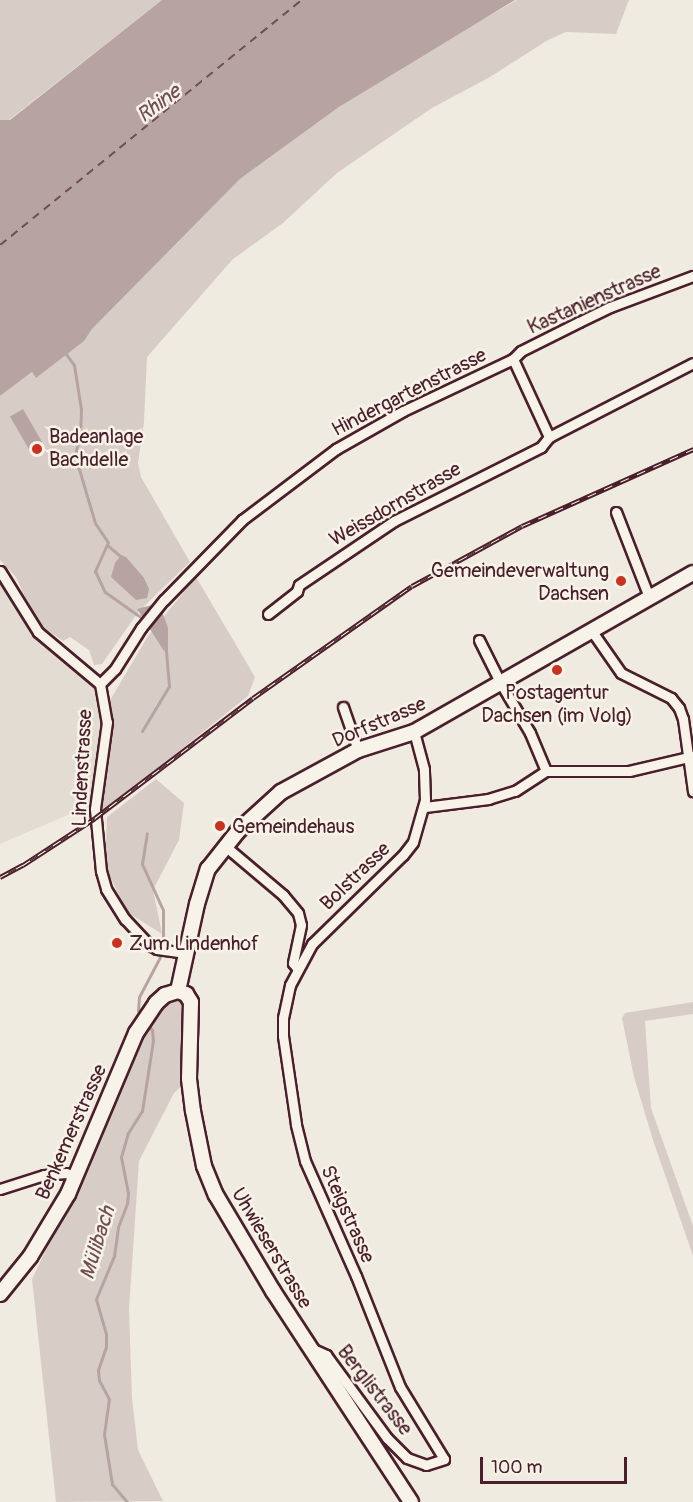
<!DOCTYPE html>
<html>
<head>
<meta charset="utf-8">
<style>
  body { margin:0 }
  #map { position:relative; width:693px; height:1502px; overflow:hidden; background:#f0ebe0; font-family:Pangolin,sans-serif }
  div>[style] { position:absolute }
  .built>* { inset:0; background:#e3dcd2 }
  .green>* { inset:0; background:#d8cdc6 }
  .water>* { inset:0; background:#b7a4a2; transform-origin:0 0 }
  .stream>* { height:3px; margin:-1.5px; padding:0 1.5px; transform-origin:1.5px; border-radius:1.5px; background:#b7a4a2 }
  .ferry>* { height:1.5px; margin-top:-0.75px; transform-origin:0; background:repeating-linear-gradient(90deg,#704e55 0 8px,transparent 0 14px) }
  .roads { filter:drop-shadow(2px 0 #4a1f2b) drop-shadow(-2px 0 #4a1f2b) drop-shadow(0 2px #4a1f2b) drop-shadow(0 -2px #4a1f2b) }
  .street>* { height:9px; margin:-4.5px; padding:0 4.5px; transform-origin:4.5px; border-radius:4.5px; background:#f7f3e8 }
  .secondary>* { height:14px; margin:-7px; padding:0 7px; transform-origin:7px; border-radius:7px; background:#f7f3e8 }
  .rail>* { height:5px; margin-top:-2.5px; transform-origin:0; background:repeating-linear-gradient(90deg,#f7f3e8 0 9px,#4a1f2b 0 18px); box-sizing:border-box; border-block:2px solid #4a1f2b }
  .dots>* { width:16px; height:16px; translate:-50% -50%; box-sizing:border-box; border:3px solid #f7f3e8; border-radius:50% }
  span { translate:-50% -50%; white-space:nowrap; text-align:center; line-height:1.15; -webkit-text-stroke:5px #f7f3e8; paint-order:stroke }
  .street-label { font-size:20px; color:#4a1f2b }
  .poi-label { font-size:20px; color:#4a1f2b }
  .left { translate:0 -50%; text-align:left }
  .right { translate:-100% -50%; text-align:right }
  .water-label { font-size:21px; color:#704e55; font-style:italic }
  .scale { position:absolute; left:480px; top:1457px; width:147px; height:27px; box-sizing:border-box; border:3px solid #4a1f2b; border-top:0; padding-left:8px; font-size:18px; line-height:21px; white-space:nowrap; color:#4a1f2b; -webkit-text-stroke:4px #f7f3e8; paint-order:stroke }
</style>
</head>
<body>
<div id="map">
  <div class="built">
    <div style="clip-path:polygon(0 571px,29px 621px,100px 684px,106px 707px,95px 809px,70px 814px,0 844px)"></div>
  </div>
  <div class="green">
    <div style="clip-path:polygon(0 0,162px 0,9px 120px,0 120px)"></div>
    <div style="clip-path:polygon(517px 0,629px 0,616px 34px,566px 32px,548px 40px,490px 77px,432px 108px,337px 173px,283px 223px,233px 259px,147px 357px,144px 422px,138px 463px,141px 477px,190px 562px,139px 611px,102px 664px,94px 665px,89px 650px,70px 637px,63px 641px,43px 627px,29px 606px,16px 577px,0 560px,0 396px,32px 372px,37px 377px,83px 341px,92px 329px,240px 179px,339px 107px,415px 58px)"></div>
    <div style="clip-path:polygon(196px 577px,255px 677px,248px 696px,95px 818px,106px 707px,148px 636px)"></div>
    <div style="clip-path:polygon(156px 779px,184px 803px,179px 840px,153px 890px,162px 934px,127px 912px,105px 866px,107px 817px)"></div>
    <div style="clip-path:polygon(178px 998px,186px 1005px,185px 1083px,174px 1093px,139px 1161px,129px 1309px,132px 1398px,138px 1450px,163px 1501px,56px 1502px,32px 1279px,85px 1168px,119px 1084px,164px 1002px)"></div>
    <div style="clip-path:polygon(693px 1002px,693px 1014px,645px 1021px,651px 1108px,693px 1226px,693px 1256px,653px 1140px,634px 1077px,622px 1018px,625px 1013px)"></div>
  </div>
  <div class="water">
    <div style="clip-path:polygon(162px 0,515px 0,339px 107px,240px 179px,92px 329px,84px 341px,36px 378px,32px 372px,0 396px,0 120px,10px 120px)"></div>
    <div style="left:23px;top:409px;width:38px;height:15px;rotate:60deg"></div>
    <div style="clip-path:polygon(121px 555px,126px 557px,144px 578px,149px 589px,147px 598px,136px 600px,111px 577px,115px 563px)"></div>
    <div style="clip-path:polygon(159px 603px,168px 628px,168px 652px,164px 651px,137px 609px)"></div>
  </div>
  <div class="stream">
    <div style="left:66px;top:354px;width:14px;rotate:54deg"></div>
    <div style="left:74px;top:365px;width:45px;rotate:81deg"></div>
    <div style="left:81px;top:409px;width:28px;rotate:92deg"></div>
    <div style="left:80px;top:437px;width:24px;rotate:107deg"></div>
    <div style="left:73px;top:460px;width:11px;rotate:56deg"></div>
    <div style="left:79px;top:469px;width:56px;rotate:73.5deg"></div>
    <div style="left:95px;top:523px;width:23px;rotate:56deg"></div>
    <div style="left:108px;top:542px;width:32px;rotate:114deg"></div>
    <div style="left:95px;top:571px;width:23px;rotate:65deg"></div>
    <div style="left:105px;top:592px;width:42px;rotate:35.2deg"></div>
    <div style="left:107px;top:545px;width:17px;rotate:40deg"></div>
    <div style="left:142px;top:731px;width:52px;rotate:-59deg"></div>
    <div style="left:169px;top:686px;width:37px;rotate:-95deg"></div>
    <div style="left:138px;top:1011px;width:14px;rotate:-86deg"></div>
    <div style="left:139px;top:997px;width:45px;rotate:-62.3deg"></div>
    <div style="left:160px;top:957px;width:16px;rotate:-79deg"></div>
    <div style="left:163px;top:941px;width:31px;rotate:-90deg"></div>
    <div style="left:163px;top:910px;width:51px;rotate:-114.5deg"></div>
    <div style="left:142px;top:864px;width:31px;rotate:-81deg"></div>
    <div style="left:127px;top:1502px;width:23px;rotate:-130deg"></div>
    <div style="left:112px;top:1484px;width:51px;rotate:-99.1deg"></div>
    <div style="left:104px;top:1434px;width:35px;rotate:-82deg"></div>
    <div style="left:109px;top:1399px;width:21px;rotate:-118deg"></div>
    <div style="left:99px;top:1380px;width:10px;rotate:-96deg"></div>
    <div style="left:98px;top:1370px;width:24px;rotate:-71deg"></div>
    <div style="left:106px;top:1347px;width:13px;rotate:-90deg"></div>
    <div style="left:106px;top:1334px;width:36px;rotate:-106deg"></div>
    <div style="left:96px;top:1299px;width:47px;rotate:-67.3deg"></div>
    <div style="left:114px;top:1256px;width:29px;rotate:-82deg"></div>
    <div style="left:118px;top:1227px;width:26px;rotate:-69deg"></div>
    <div style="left:127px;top:1203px;width:10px;rotate:-84deg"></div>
    <div style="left:128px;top:1193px;width:37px;rotate:-101deg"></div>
    <div style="left:121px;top:1157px;width:25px;rotate:-74deg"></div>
    <div style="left:128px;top:1133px;width:26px;rotate:-58deg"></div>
    <div style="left:142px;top:1111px;width:71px;rotate:-81.1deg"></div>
    <div style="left:153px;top:1041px;width:11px;rotate:-95deg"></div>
    <div style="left:152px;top:1030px;width:6px;rotate:-129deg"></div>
  </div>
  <div class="ferry">
    <div style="left:0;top:245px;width:389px;rotate:-39.1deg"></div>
  </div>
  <div class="roads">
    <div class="street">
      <div style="left:513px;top:359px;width:86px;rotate:65.2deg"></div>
      <div style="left:616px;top:512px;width:91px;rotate:68.8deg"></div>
      <div style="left:0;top:571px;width:72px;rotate:58.1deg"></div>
      <div style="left:38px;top:632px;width:81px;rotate:40deg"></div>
      <div style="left:268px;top:614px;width:37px;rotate:-38deg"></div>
      <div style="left:297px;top:591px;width:6px;rotate:-72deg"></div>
      <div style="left:299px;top:585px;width:115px;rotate:-34deg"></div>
      <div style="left:394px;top:521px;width:165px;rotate:-26.7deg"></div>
      <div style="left:541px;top:447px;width:13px;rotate:-51deg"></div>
      <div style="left:549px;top:437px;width:162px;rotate:-27.2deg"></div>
      <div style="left:591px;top:630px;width:52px;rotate:55.1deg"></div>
      <div style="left:621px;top:673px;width:56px;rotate:26.6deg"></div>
      <div style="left:671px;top:698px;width:13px;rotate:51deg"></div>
      <div style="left:679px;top:708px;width:12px;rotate:70deg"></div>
      <div style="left:683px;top:719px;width:73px;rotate:82.1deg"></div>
      <div style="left:479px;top:640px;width:47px;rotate:63.4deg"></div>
      <div style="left:500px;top:682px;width:59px;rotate:59.5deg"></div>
      <div style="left:530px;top:733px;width:41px;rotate:67.2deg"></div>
      <div style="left:100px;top:684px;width:21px;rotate:-45deg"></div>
      <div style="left:115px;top:669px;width:49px;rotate:-57.6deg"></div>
      <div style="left:141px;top:628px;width:36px;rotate:-51deg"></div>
      <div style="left:164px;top:600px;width:112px;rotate:-45.7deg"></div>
      <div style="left:242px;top:520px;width:118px;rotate:-37.1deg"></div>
      <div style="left:336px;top:449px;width:77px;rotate:-29.6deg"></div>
      <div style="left:403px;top:411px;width:122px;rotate:-25.3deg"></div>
      <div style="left:513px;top:359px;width:11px;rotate:-45deg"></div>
      <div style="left:521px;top:351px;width:65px;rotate:-26.6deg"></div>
      <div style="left:579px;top:322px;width:34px;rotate:-26deg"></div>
      <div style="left:610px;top:307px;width:89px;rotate:-20.5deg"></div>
      <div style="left:100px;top:684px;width:39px;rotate:80deg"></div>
      <div style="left:107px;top:722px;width:88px;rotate:97.9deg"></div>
      <div style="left:95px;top:809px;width:62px;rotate:84.5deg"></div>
      <div style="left:101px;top:871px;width:19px;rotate:74deg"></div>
      <div style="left:106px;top:889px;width:36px;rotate:58deg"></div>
      <div style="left:125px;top:919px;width:34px;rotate:47deg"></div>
      <div style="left:148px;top:944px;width:10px;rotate:29deg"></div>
      <div style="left:157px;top:949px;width:29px;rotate:8deg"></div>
      <div style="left:343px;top:707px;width:46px;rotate:70.8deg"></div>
      <div style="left:425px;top:807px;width:64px;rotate:-7.2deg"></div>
      <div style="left:488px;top:799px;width:28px;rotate:-17deg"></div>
      <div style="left:515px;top:791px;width:37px;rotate:-33deg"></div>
      <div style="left:546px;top:771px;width:83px"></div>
      <div style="left:629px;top:771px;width:66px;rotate:-13.2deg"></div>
      <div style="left:225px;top:846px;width:76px;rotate:40.2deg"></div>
      <div style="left:283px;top:895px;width:23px;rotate:50deg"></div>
      <div style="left:298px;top:913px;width:12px;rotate:76deg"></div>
      <div style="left:301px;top:925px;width:39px;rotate:102deg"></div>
      <div style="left:293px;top:963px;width:6px;rotate:51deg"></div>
      <div style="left:0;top:1189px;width:46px;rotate:-17.7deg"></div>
      <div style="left:44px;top:1175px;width:22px;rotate:-5deg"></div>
      <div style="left:66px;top:1173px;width:11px;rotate:22deg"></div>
      <div style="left:311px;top:1348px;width:17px;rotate:25deg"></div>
      <div style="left:326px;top:1355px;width:103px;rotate:53.7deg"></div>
      <div style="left:387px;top:1438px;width:28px;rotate:45deg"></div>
      <div style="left:407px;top:1458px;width:20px;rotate:20deg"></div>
      <div style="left:426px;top:1465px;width:19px;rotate:-18deg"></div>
      <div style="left:444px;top:1459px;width:84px;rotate:-121.4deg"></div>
      <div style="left:400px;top:1387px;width:119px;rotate:-111.6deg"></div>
      <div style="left:356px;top:1276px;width:126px;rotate:-113.9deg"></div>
      <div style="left:305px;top:1161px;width:38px;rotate:-104deg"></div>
      <div style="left:296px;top:1124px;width:89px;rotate:-98.4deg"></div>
      <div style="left:283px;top:1036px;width:18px;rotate:-90deg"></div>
      <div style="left:283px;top:1018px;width:34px;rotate:-78deg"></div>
      <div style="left:290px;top:985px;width:47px;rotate:-61.8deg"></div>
      <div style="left:312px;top:944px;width:127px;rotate:-44.4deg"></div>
      <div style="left:403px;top:855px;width:16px;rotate:-52deg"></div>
      <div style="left:413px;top:842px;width:44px;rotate:-74.1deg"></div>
      <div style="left:425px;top:800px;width:31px;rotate:-92deg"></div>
      <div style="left:424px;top:769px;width:38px;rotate:-105deg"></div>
    </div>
    <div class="secondary">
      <div style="left:178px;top:991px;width:89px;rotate:-77.7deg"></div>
      <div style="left:197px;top:904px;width:37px;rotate:-73deg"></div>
      <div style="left:208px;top:869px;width:48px;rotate:-51.7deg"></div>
      <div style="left:238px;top:831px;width:58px;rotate:-42.2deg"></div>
      <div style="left:281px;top:792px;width:88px;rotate:-28.6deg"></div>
      <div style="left:358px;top:750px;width:59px;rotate:-17.8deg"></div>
      <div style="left:414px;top:732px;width:321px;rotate:-29.7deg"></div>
      <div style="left:178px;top:991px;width:9px;rotate:21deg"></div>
      <div style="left:186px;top:994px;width:9px;rotate:58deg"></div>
      <div style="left:191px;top:1002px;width:77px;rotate:91.5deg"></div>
      <div style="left:189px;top:1079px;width:32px;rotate:83deg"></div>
      <div style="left:193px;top:1111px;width:56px;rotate:78.7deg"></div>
      <div style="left:204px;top:1166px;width:31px;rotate:68deg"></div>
      <div style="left:216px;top:1195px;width:112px;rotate:59.3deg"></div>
      <div style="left:273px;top:1291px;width:252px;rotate:56.8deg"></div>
      <div style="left:0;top:1294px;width:48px;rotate:-51deg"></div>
      <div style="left:30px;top:1257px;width:74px;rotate:-58.9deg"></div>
      <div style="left:68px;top:1194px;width:175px;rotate:-67.1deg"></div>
      <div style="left:136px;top:1033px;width:36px;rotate:-56deg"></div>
      <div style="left:156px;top:1003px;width:12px;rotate:-42deg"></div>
      <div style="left:165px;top:995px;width:14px;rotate:-17deg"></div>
    </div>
  </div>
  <div class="rail">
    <div style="left:0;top:877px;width:26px;rotate:-28deg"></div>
    <div style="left:23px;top:865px;width:86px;rotate:-33.1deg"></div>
    <div style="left:95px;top:818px;width:198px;rotate:-37.2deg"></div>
    <div style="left:253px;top:698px;width:194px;rotate:-35.2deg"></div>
    <div style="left:412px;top:586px;width:125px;rotate:-28.6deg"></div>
    <div style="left:522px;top:526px;width:188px;rotate:-24.2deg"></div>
  </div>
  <div class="dots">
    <div style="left:37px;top:449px;background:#c8321e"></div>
    <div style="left:621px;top:581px;background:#c8321e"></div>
    <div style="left:557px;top:670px;background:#c8321e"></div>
    <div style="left:220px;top:826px;background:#c8321e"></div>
    <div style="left:117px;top:943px;background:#c8321e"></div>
  </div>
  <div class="street-label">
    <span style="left:594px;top:299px;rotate:-24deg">Kastanienstrasse</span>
    <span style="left:409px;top:392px;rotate:-27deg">Hindergartenstrasse</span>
    <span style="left:395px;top:504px;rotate:-30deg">Weissdornstrasse</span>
    <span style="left:379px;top:722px;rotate:-23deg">Dorfstrasse</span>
    <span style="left:82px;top:768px;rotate:-87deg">Lindenstrasse</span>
    <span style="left:355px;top:876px;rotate:-44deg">Bolstrasse</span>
    <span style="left:71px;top:1132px;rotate:-66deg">Benkemerstrasse</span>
    <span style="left:348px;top:1214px;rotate:66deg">Steigstrasse</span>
    <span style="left:272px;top:1248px;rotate:59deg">Uhwieserstrasse</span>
    <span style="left:375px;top:1390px;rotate:52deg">Berglistrasse</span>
  </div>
  <div class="poi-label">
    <span class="left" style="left:49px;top:448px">Badeanlage<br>Bachdelle</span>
    <span class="right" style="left:609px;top:582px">Gemeindeverwaltung<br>Dachsen</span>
    <span style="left:557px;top:704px">Postagentur<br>Dachsen (im Volg)</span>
    <span class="left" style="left:232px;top:826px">Gemeindehaus</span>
    <span class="left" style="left:129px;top:943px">Zum Lindenhof</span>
  </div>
  <div class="water-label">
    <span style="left:159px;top:104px;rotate:-37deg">Rhine</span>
    <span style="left:98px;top:1243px;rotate:-73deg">Mülibach</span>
  </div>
  <div class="scale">100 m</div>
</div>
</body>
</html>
